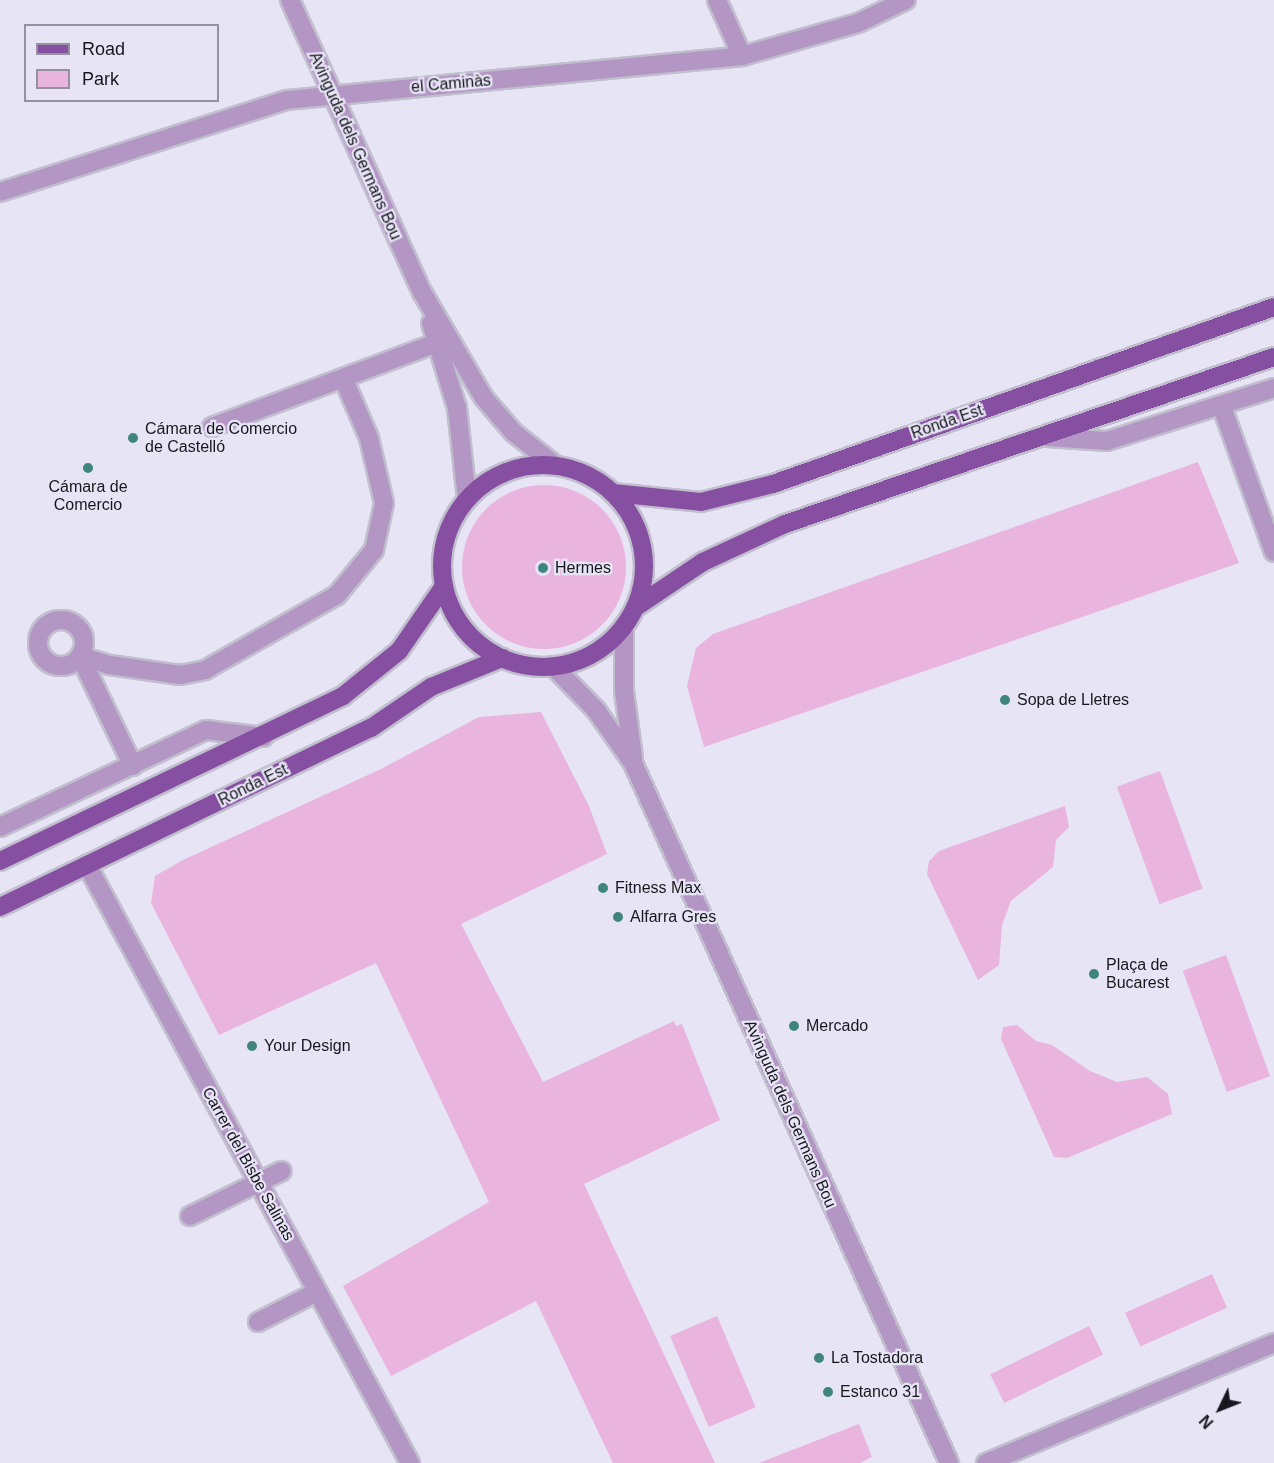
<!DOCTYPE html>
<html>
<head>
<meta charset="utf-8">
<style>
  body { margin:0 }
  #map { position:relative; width:1274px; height:1463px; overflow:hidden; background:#e6e4f5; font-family:Helvetica,sans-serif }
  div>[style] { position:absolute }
  .green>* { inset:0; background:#e9b5de; transform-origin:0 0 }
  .round { border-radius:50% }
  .roads { filter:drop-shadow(2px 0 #c1bfce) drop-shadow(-2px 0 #c1bfce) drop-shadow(0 2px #c1bfce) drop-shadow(0 -2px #c1bfce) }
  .service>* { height:18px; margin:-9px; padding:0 9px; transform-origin:9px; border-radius:9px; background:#b396c4 }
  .service>.ring { margin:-9px; padding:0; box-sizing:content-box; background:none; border:18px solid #b396c4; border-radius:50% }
  .minor>* { height:18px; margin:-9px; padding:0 9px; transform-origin:9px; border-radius:9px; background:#b396c4 }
  .tertiary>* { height:18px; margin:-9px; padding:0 9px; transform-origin:9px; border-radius:9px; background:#b396c4 }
  .primary>* { height:18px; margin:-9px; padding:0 9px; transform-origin:9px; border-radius:9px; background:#864fa2 }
  .primary>.ring { margin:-9px; padding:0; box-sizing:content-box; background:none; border:18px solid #864fa2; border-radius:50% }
  .dots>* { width:16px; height:16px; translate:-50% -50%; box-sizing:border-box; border:3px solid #e6e4f5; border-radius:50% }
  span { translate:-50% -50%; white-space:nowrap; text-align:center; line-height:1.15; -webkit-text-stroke:4.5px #e6e4f5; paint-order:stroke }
  .street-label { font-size:16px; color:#18171d }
  .poi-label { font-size:16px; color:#18171d }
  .left { translate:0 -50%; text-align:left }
  .legend { position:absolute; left:24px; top:24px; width:195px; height:78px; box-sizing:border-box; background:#e6e4f5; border:2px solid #94929f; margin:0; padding:8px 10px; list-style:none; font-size:18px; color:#18171d }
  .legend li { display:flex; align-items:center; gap:12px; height:30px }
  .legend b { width:30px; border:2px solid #94929f }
  .north { position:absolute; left:1190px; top:1379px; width:60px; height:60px; -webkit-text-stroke:4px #e6e4f5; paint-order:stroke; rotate:227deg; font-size:16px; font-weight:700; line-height:24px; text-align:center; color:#18171d }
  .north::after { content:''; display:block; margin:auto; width:21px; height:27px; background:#18171d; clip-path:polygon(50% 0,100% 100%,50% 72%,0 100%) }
</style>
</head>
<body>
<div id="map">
  <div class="green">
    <div style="clip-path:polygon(1198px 462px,1239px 563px,704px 747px,687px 686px,696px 648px,713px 634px)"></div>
    <div class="round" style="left:462px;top:485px;width:164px;height:164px"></div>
    <div style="clip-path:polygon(541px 712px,589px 806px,607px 854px,461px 924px,543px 1082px,674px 1021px,676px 1026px,682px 1024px,720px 1120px,584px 1184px,715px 1463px,613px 1463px,536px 1301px,391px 1376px,343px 1286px,489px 1202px,376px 963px,219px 1035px,151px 903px,155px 876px,183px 860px,381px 769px,479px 717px)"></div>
    <div style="left:1160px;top:771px;width:125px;height:46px;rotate:70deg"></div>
    <div style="clip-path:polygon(1065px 806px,1069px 827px,1056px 840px,1053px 867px,1011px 901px,1002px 925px,999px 965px,978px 980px,927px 874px,929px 861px,939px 851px)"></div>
    <div style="left:1226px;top:955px;width:129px;height:46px;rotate:70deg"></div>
    <div style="clip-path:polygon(1017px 1025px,1036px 1041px,1052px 1045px,1090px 1071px,1117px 1082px,1147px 1077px,1168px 1094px,1172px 1114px,1067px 1158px,1054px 1157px,1001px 1039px,1003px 1027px)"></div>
    <div style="left:1212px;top:1274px;width:37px;height:95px;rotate:66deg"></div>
    <div style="left:717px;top:1316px;width:99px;height:51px;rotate:67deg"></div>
    <div style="left:1089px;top:1326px;width:32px;height:110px;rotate:64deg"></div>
    <div style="clip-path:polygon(859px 1424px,872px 1457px,860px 1463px,759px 1463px)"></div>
  </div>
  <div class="roads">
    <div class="service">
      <div style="left:717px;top:0;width:61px;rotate:65.9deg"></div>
      <div style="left:212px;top:427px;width:240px;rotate:-20.5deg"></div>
      <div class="ring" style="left:38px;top:620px;width:28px;height:28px"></div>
      <div style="left:80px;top:656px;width:31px;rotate:17deg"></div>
      <div style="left:110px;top:665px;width:71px;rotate:8.1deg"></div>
      <div style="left:180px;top:675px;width:25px;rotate:-11deg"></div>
      <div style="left:205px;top:670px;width:152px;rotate:-29.6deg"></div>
      <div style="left:337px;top:595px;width:58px;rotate:-50.6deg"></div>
      <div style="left:374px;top:550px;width:48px;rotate:-78deg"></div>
      <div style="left:384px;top:503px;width:67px;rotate:-103deg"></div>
      <div style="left:369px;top:438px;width:63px;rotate:-113.3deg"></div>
      <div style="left:80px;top:656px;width:122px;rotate:64.3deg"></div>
      <div style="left:190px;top:1216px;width:102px;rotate:-26.1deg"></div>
      <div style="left:258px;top:1322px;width:66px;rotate:-27deg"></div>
    </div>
    <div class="minor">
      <div style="left:0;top:192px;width:301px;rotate:-17.8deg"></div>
      <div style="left:287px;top:100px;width:457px;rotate:-5.5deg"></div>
      <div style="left:742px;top:56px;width:121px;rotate:-15.9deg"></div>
      <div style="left:858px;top:23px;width:53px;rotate:-25.6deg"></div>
      <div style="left:1222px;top:407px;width:154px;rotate:70.3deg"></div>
      <div style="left:1048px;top:437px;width:59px;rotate:3.9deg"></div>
      <div style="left:1107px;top:441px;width:175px;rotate:-17.6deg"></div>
      <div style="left:0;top:827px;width:228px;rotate:-25.2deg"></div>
      <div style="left:206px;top:730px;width:58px;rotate:6.9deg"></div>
      <div style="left:87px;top:865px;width:680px;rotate:61.63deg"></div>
      <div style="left:986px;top:1463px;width:312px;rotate:-22.6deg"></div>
    </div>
    <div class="tertiary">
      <div style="left:290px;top:0;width:320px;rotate:65.7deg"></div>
      <div style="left:422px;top:292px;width:123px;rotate:59.7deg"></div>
      <div style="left:484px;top:398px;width:45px;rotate:49.5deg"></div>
      <div style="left:513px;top:432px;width:53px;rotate:38.2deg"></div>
      <div style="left:431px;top:323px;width:89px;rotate:73deg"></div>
      <div style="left:457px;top:408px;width:91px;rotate:83.7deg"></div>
      <div style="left:624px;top:626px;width:65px;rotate:90deg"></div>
      <div style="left:624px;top:691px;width:68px;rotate:82.3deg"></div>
      <div style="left:553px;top:666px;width:62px;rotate:45.7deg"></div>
      <div style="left:596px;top:710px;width:65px;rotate:55.1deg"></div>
      <div style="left:633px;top:763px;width:768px;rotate:65.7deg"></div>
    </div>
    <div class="primary">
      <div class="ring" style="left:442px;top:465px;width:184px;height:184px"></div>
      <div style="left:613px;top:493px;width:88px;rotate:5.8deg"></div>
      <div style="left:701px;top:502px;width:74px;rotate:-14deg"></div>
      <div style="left:773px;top:484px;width:531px;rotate:-19.46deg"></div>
      <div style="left:636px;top:607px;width:81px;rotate:-33.9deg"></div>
      <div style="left:703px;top:562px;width:90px;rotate:-24.9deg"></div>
      <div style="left:785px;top:524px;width:517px;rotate:-18.86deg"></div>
      <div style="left:0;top:861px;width:381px;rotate:-25.7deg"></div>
      <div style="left:343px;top:696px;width:72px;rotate:-38.8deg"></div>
      <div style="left:399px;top:651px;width:79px;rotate:-55.3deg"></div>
      <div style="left:0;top:907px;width:412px;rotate:-25.8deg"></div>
      <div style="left:371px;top:728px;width:73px;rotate:-34.3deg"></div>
      <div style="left:431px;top:687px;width:77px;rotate:-22.2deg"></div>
    </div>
  </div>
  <div class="dots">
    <div style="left:133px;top:438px;background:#3f857e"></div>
    <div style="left:88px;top:468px;background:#3f857e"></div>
    <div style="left:543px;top:568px;background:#3f857e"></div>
    <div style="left:1005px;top:700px;background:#3f857e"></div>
    <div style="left:603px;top:888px;background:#3f857e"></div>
    <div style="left:618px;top:917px;background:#3f857e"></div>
    <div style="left:1094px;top:974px;background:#3f857e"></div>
    <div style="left:794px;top:1026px;background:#3f857e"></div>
    <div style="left:252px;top:1046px;background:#3f857e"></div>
    <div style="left:819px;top:1358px;background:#3f857e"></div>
    <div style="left:828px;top:1392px;background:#3f857e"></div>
  </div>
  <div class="street-label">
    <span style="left:451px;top:84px;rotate:-5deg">el Caminàs</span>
    <span style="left:355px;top:146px;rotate:66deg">Avinguda dels Germans Bou</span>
    <span style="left:947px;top:422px;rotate:-19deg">Ronda Est</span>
    <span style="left:253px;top:785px;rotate:-26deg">Ronda Est</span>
    <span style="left:790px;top:1114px;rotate:66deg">Avinguda dels Germans Bou</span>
    <span style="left:248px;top:1164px;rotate:61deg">Carrer del Bisbe Salinas</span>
  </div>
  <div class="poi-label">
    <span class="left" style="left:145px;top:438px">Cámara de Comercio<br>de Castelló</span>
    <span style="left:88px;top:496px">Cámara de<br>Comercio</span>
    <span class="left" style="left:555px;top:568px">Hermes</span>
    <span class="left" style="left:1017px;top:700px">Sopa de Lletres</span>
    <span class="left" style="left:615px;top:888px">Fitness Max</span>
    <span class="left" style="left:630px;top:917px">Alfarra Gres</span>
    <span class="left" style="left:1106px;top:974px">Plaça de<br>Bucarest</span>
    <span class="left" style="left:806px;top:1026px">Mercado</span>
    <span class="left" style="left:264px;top:1046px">Your Design</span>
    <span class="left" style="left:831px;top:1358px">La Tostadora</span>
    <span class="left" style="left:840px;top:1392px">Estanco 31</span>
  </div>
  <ul class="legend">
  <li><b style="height:8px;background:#864fa2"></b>Road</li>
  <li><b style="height:16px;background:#e9b5de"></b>Park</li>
  </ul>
  <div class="north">N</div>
</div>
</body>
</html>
